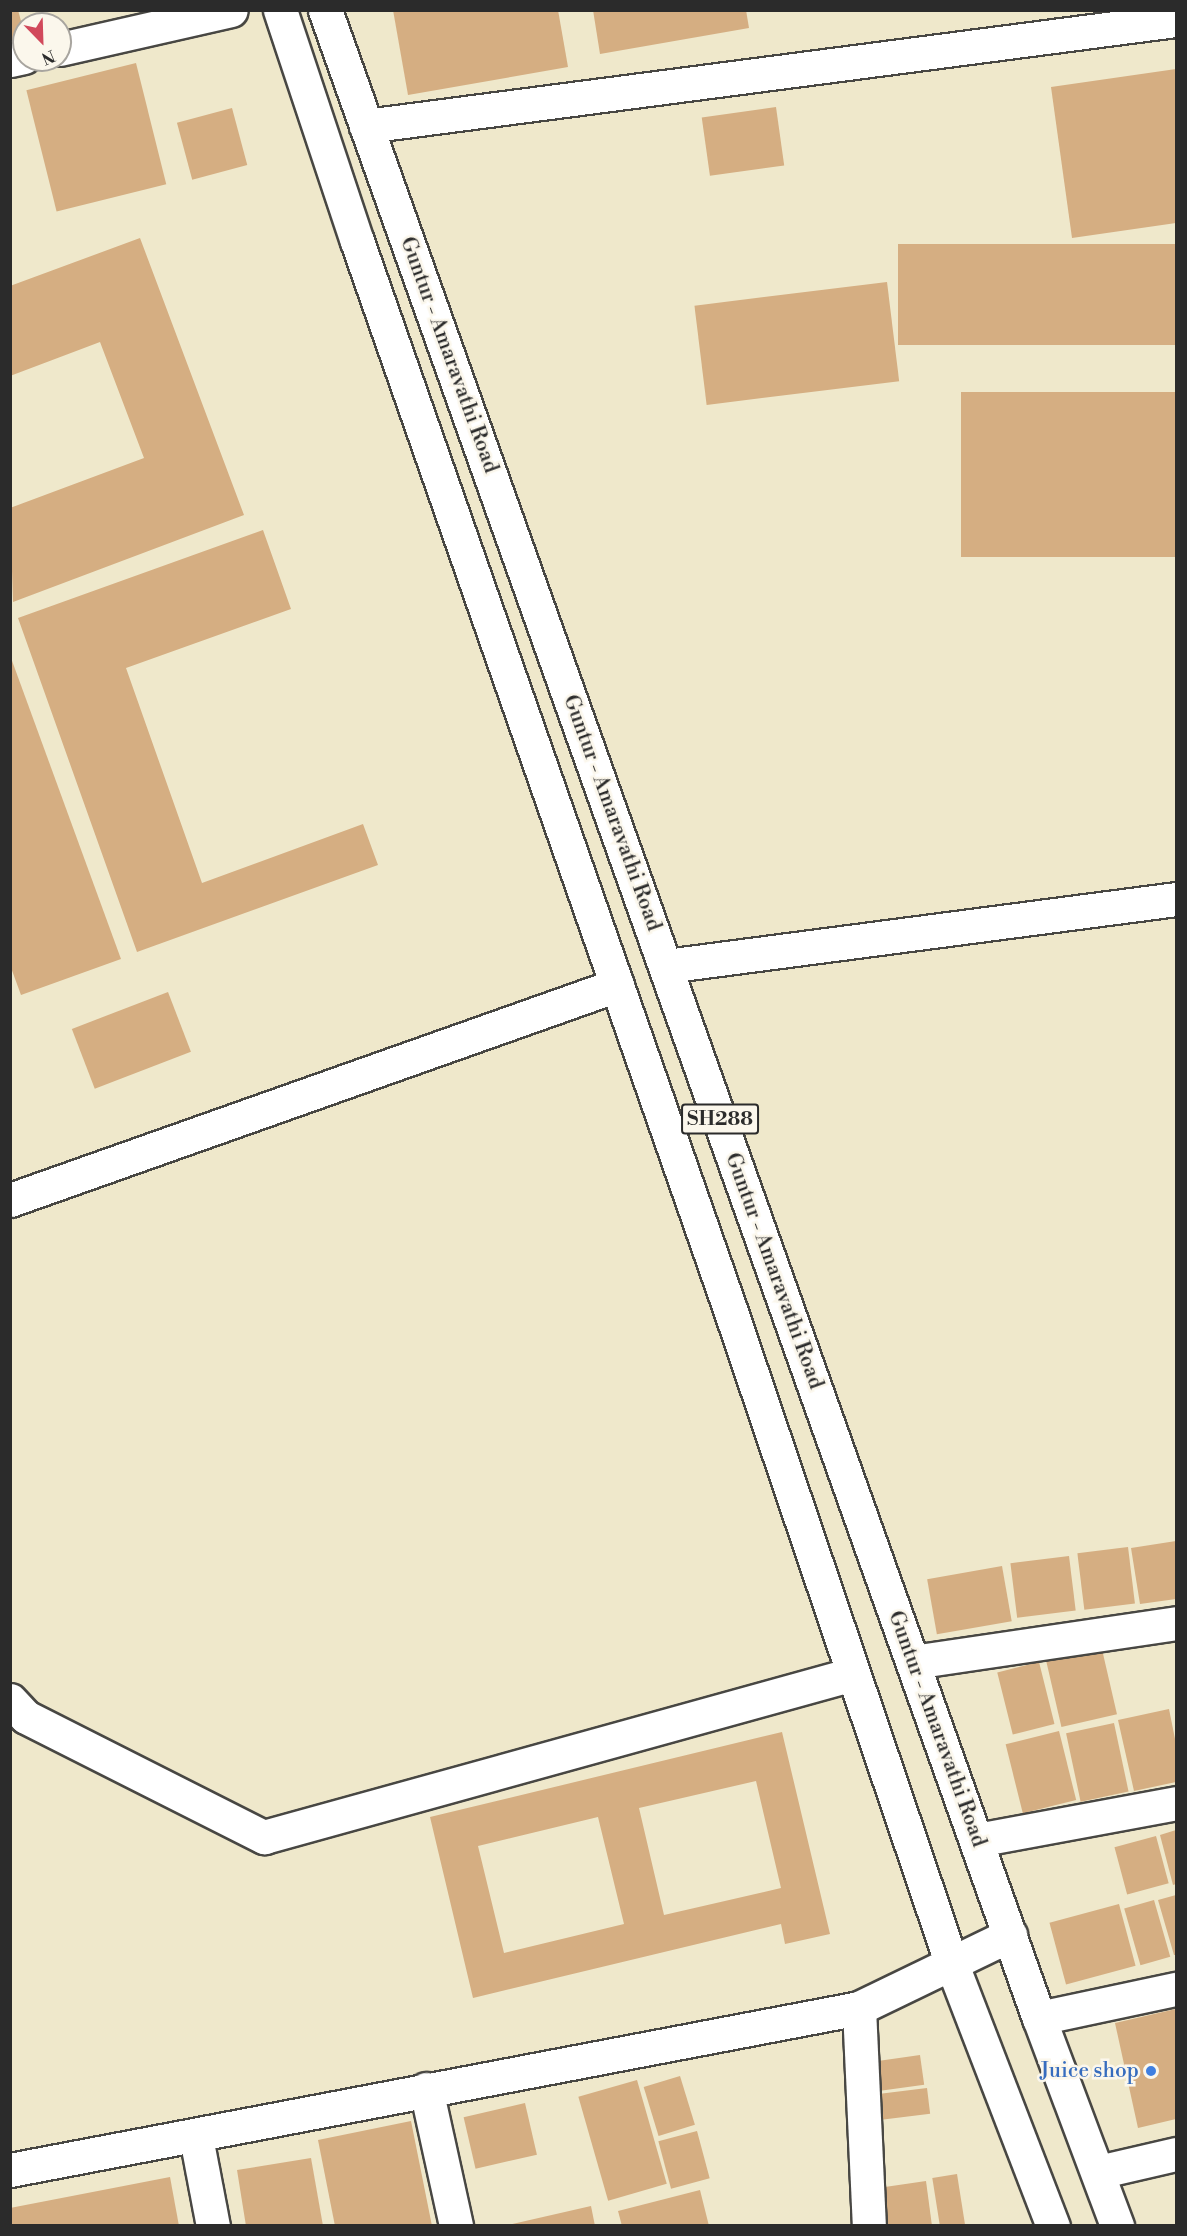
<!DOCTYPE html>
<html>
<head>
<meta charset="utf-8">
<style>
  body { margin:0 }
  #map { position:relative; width:1187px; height:2236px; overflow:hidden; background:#efe8cb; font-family:"Libre Bodoni",serif }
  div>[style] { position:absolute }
  .building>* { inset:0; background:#d5ae82; transform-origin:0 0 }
  .roads { filter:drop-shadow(2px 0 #484743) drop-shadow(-2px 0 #484743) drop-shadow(0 2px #484743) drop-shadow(0 -2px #484743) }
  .street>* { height:33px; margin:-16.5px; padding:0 16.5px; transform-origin:16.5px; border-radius:16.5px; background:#fff }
  .primary>* { height:33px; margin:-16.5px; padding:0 16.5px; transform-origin:16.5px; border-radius:16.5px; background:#fff }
  .dots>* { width:16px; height:16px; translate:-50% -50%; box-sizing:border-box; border:3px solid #fbf7ec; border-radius:50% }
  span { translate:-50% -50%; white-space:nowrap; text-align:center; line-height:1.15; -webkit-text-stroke:5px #fbf7ec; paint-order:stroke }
  .shield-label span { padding:2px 4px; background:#fbf7ec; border:2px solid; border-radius:4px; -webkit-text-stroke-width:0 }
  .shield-label { font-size:20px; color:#2b2b2b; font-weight:700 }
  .street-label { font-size:21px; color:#2b2b2b }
  .shop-label { font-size:21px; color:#366cbe }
  .right { translate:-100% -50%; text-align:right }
  .frame { position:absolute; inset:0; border:12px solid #2b2b2b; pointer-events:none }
  .north { position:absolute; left:12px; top:12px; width:60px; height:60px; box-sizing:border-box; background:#fbf7ec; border:2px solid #a8a59f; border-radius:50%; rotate:157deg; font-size:16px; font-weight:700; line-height:24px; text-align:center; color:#2b2b2b }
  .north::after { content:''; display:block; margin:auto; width:21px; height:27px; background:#d1495b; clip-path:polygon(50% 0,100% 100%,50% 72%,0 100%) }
</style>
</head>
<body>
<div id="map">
  <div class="building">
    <div style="clip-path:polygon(10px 10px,18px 10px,24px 32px,24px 37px,10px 41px)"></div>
    <div style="clip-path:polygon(393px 10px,558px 10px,568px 67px,408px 95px)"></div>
    <div style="clip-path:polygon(593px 10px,746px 10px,749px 28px,600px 54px)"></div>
    <div style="left:136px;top:63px;width:125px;height:113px;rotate:76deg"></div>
    <div style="clip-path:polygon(1176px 69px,1176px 223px,1072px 238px,1051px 87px)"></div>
    <div style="left:776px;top:107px;width:59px;height:75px;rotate:82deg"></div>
    <div style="left:232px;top:108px;width:59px;height:57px;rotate:75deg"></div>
    <div style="clip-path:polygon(140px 238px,244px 515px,13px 602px,10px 508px,144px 458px,100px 342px,10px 376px,10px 286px)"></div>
    <div style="left:1176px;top:244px;width:101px;height:278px;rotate:90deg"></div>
    <div style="left:887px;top:282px;width:100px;height:194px;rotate:83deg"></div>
    <div style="left:1176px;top:392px;width:165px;height:215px;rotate:90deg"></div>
    <div style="clip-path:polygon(263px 530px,291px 609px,126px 668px,202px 883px,363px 824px,378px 865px,137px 952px,18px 618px)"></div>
    <div style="clip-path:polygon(11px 658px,121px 959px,21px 995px,10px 965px)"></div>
    <div style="left:168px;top:992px;width:64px;height:103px;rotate:69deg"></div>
    <div style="clip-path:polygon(1176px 1541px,1176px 1599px,1140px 1604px,1131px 1548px)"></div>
    <div style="left:1128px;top:1547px;width:57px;height:51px;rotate:83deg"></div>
    <div style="left:1069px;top:1556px;width:55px;height:59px;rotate:83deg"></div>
    <div style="left:1002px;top:1566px;width:56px;height:76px;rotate:80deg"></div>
    <div style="left:1101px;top:1645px;width:71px;height:57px;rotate:77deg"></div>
    <div style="left:1039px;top:1662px;width:64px;height:43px;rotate:76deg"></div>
    <div style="clip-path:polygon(1169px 1709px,1176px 1744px,1176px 1782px,1134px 1791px,1118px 1720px)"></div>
    <div style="left:1114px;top:1723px;width:70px;height:49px;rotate:78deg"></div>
    <div style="left:1059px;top:1731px;width:71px;height:55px;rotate:76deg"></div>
    <div style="clip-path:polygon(evenodd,782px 1732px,830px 1934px,785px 1944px,781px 1924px,473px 1998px,430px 1817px,782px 1732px,756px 1781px,781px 1888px,664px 1915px,639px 1808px,756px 1781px,782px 1732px,598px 1817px,624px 1924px,504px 1953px,478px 1846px,598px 1817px)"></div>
    <div style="clip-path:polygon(1176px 1830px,1176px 1884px,1173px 1885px,1160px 1835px)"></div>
    <div style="left:1156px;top:1836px;width:49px;height:43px;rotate:75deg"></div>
    <div style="clip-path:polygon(1176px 1895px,1176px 1955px,1174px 1955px,1158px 1900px)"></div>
    <div style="left:1154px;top:1900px;width:59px;height:31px;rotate:74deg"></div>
    <div style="left:1119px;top:1904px;width:64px;height:72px;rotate:75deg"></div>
    <div style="clip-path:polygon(1176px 2009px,1176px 2119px,1138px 2128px,1115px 2023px)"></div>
    <div style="left:920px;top:2055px;width:30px;height:46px;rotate:82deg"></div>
    <div style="left:680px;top:2076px;width:51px;height:38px;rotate:73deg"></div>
    <div style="left:637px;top:2080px;width:108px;height:61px;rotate:74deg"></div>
    <div style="left:927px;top:2088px;width:26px;height:49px;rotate:83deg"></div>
    <div style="left:525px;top:2103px;width:53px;height:63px;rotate:77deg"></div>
    <div style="clip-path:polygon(411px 2121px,432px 2226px,335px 2226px,318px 2140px)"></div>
    <div style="left:697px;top:2131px;width:49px;height:40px;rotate:75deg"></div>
    <div style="clip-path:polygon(311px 2158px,323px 2226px,246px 2226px,237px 2170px)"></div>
    <div style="left:957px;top:2174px;width:53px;height:25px;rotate:81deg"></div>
    <div style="clip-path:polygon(170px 2177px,179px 2226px,10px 2226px,10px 2208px)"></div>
    <div style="clip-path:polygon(926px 2181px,932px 2226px,883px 2226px,878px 2188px)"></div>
    <div style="clip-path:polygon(700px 2190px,709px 2226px,622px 2226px,618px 2211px)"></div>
    <div style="clip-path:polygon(591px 2206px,595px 2226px,508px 2226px,508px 2225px)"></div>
  </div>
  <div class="roads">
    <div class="street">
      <div style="left:60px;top:49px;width:175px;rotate:-12.8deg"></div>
      <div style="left:10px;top:60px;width:14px;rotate:-12deg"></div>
      <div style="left:366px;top:126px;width:817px;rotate:-7.46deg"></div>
      <div style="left:666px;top:966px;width:514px;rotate:-7.48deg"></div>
      <div style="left:10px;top:1200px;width:644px;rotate:-19.5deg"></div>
      <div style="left:913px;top:1662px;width:266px;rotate:-8.4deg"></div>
      <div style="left:10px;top:1700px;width:23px;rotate:47deg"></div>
      <div style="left:26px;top:1717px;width:267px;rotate:26.8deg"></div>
      <div style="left:264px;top:1837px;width:611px;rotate:-15.47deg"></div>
      <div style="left:977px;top:1840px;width:202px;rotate:-10.5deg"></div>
      <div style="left:859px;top:2008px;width:218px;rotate:87.4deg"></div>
      <div style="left:1039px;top:2018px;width:140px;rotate:-12deg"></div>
      <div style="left:426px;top:2089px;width:140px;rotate:77.6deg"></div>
      <div style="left:196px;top:2137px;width:91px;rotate:79.2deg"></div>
      <div style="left:10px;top:2170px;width:864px;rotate:-10.8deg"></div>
      <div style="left:859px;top:2008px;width:168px;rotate:-25.8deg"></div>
      <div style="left:1098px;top:2172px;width:80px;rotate:-13deg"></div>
    </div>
    <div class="primary">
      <div style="left:280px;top:10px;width:243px;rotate:71.6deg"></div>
      <div style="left:357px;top:241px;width:1134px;rotate:70.75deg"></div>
      <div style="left:731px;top:1312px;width:686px;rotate:71.3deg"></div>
      <div style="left:951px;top:1962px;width:283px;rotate:68.9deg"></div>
      <div style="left:325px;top:10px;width:2131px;rotate:70.43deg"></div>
      <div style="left:1039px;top:2018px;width:222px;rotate:69.4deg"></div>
    </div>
  </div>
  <div class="dots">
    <div style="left:1151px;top:2071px;background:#3f7fe0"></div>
  </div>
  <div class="shield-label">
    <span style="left:720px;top:1119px">SH288</span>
  </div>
  <div class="street-label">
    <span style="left:449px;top:355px;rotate:70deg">Guntur - Amaravathi Road</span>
    <span style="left:612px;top:813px;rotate:70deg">Guntur - Amaravathi Road</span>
    <span style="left:774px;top:1271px;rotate:70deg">Guntur - Amaravathi Road</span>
    <span style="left:937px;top:1729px;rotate:70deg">Guntur - Amaravathi Road</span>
  </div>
  <div class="shop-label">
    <span class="right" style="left:1139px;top:2071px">Juice shop</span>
  </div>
  <div class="frame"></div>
  <div class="north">N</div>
</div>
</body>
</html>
